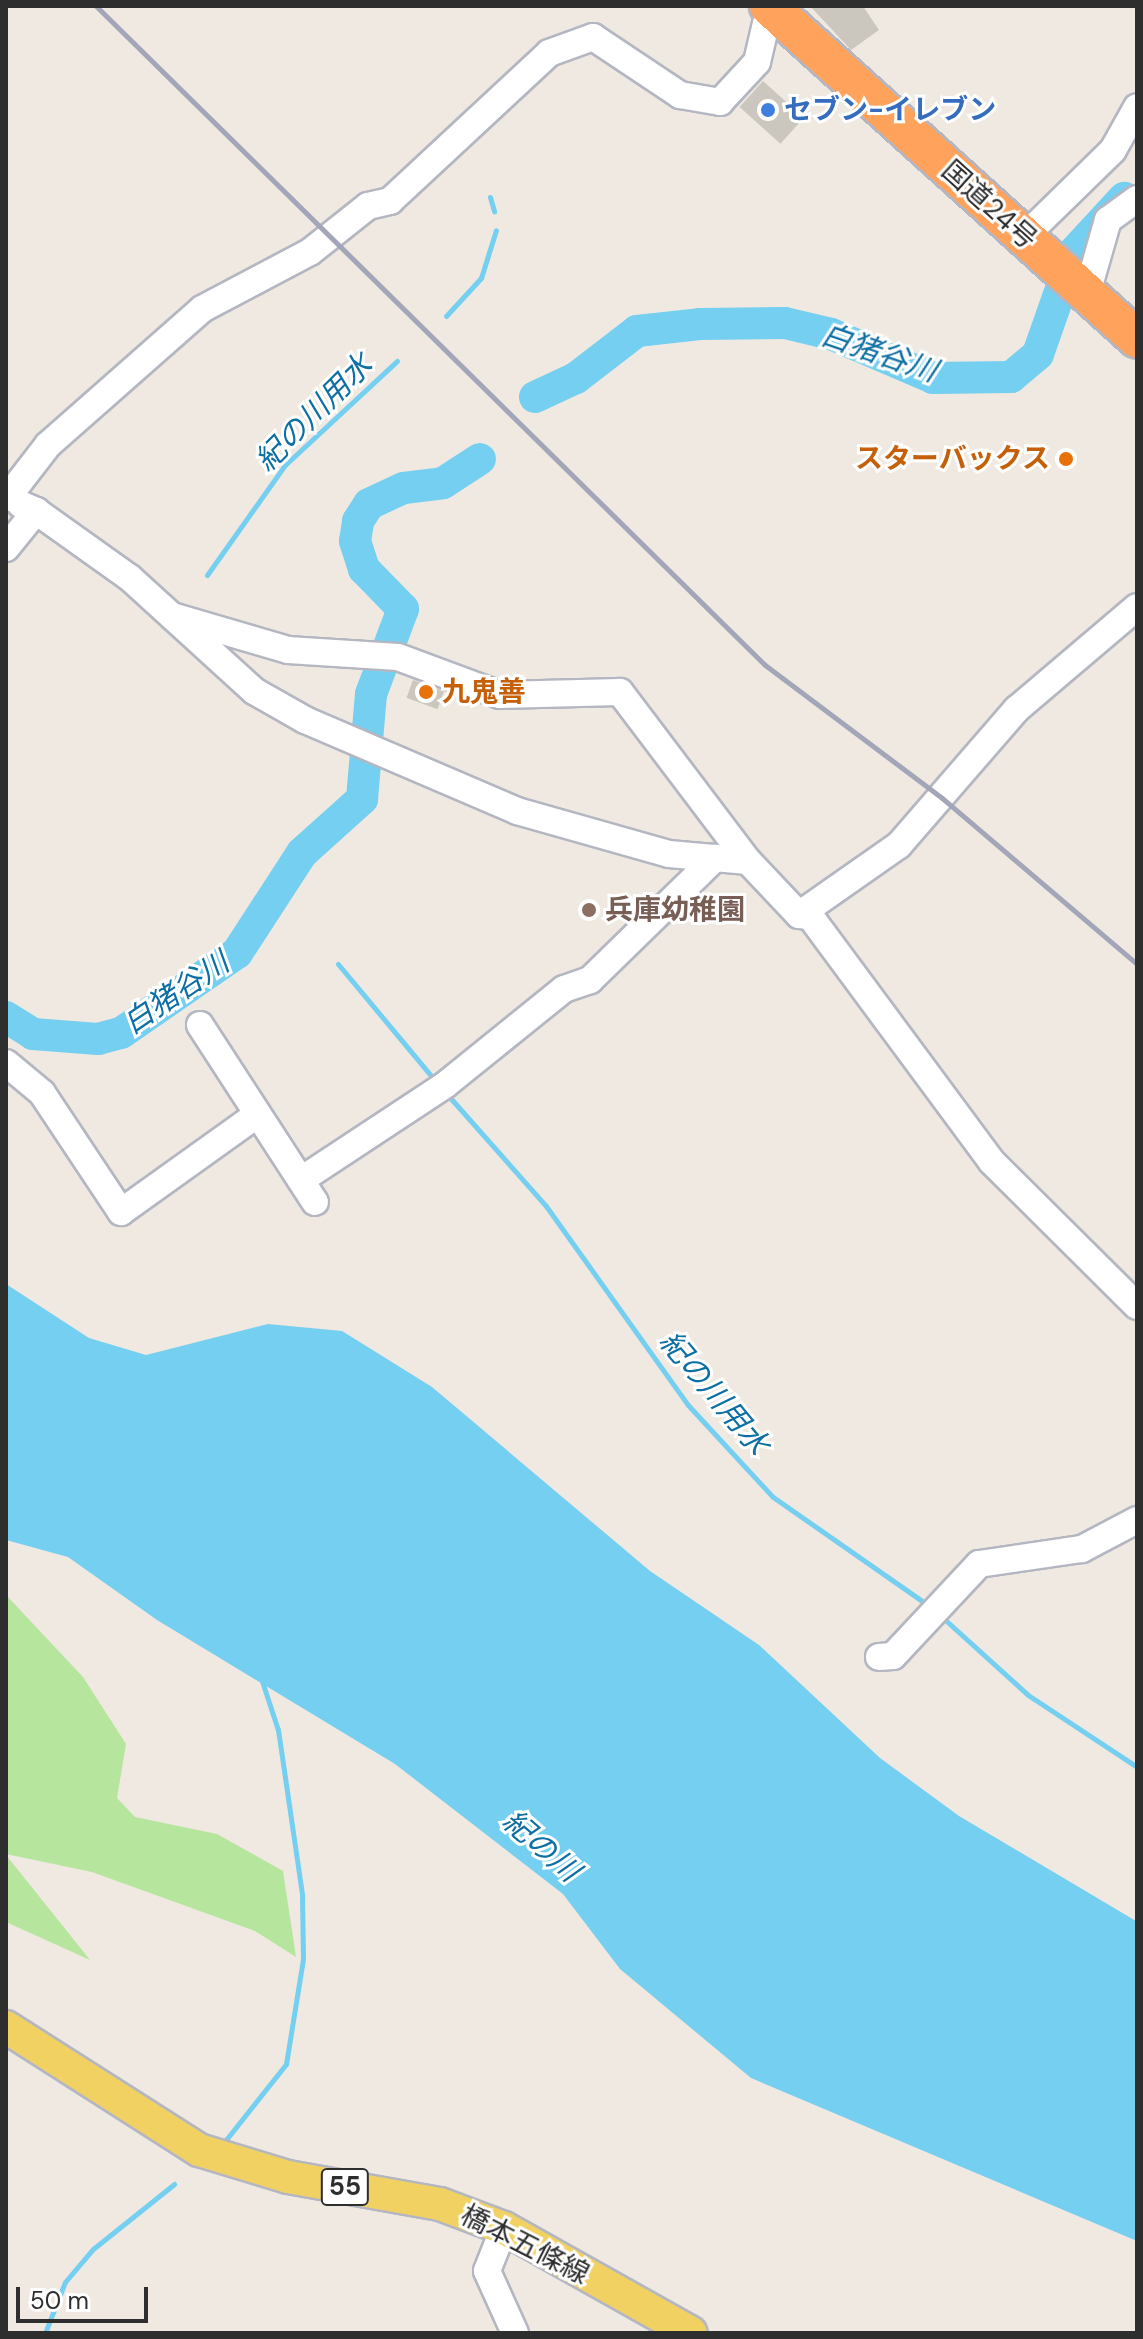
<!DOCTYPE html>
<html>
<head>
<meta charset="utf-8">
<style>
  body { margin:0 }
  #map { position:relative; width:1143px; height:2339px; overflow:hidden; background:#efe9e1; font-family:"DM Sans","Noto Sans JP",sans-serif }
  div>[style] { position:absolute }
  .green>* { inset:0; background:#b6e59e }
  .water>* { inset:0; background:#75cff0 }
  .stream>* { height:5px; margin:-2.5px; padding:0 2.5px; transform-origin:2.5px; border-radius:2.5px; background:#75cff0 }
  .river>* { height:32px; margin:-16px; padding:0 16px; transform-origin:16px; border-radius:16px; background:#75cff0 }
  .building>* { inset:0; background:#cbc7bf; transform-origin:0 0 }
  .roads { filter:drop-shadow(2px 0 #b4b7c1) drop-shadow(-2px 0 #b4b7c1) drop-shadow(0 2px #b4b7c1) drop-shadow(0 -2px #b4b7c1) }
  .minor>* { height:26px; margin:-13px; padding:0 13px; transform-origin:13px; border-radius:13px; background:#fff }
  .major>* { height:32px; margin:-16px; padding:0 16px; transform-origin:16px; border-radius:16px; background:#f2d163 }
  .highway>* { height:38px; margin:-19px; padding:0 19px; transform-origin:19px; border-radius:19px; background:#ffa35c }
  .rail>* { height:5px; margin:-2.5px; padding:0 2.5px; transform-origin:2.5px; border-radius:2.5px; background:#a3a6b8 }
  .dots>* { width:22px; height:22px; translate:-50% -50%; box-sizing:border-box; border:4px solid #fff; border-radius:50% }
  span { translate:-50% -50%; white-space:nowrap; text-align:center; line-height:1.15; -webkit-text-stroke:6px #fff; paint-order:stroke }
  .shield-label span { padding:2px 6px; background:#fff; border:2px solid; border-radius:6px; -webkit-text-stroke-width:0 }
  .shield-label { font-size:26px; color:#2e2e2e; font-weight:700 }
  .shop-label { font-size:28px; color:#366cbe; font-weight:700 }
  .left { translate:0 -50%; text-align:left }
  .street-label { font-size:28px; color:#2e2e2e }
  .food-label { font-size:28px; color:#c56008; font-weight:700 }
  .right { translate:-100% -50%; text-align:right }
  .education-label { font-size:28px; color:#785e54; font-weight:700 }
  .water-label { font-size:30px; color:#0d6fa3; font-style:italic }
  .frame { position:absolute; inset:0; border:8px solid #2e2e2e; pointer-events:none }
  .scale { position:absolute; left:16px; top:2287px; width:132px; height:36px; box-sizing:border-box; border:4px solid #2e2e2e; border-top:0; padding-left:10px; font-size:24px; line-height:28px; white-space:nowrap; color:#2e2e2e; -webkit-text-stroke:6px #fff; paint-order:stroke }
</style>
</head>
<body>
<div id="map">
  <div class="green">
    <div style="clip-path:polygon(6px 1595px,83px 1677px,126px 1744px,117px 1798px,135px 1817px,217px 1834px,283px 1871px,296px 1957px,255px 1931px,92px 1872px,6px 1854px)"></div>
    <div style="clip-path:polygon(6px 1855px,90px 1960px,6px 1922px)"></div>
  </div>
  <div class="water">
    <div style="clip-path:polygon(6px 1284px,89px 1338px,146px 1355px,268px 1324px,342px 1331px,432px 1387px,650px 1571px,759px 1645px,880px 1758px,959px 1816px,1136px 1921px,1137px 2241px,751px 2078px,620px 1969px,563px 1894px,395px 1764px,157px 1620px,68px 1557px,6px 1540px)"></div>
  </div>
  <div class="stream">
    <div style="left:490px;top:197px;width:15px;rotate:74deg"></div>
    <div style="left:446px;top:316px;width:52px;rotate:-47.4deg"></div>
    <div style="left:481px;top:278px;width:50px;rotate:-72.6deg"></div>
    <div style="left:207px;top:575px;width:135px;rotate:-54.7deg"></div>
    <div style="left:285px;top:465px;width:153px;rotate:-42.9deg"></div>
    <div style="left:338px;top:964px;width:155px;rotate:50.2deg"></div>
    <div style="left:446px;top:1093px;width:151px;rotate:48.5deg"></div>
    <div style="left:546px;top:1206px;width:244px;rotate:54.5deg"></div>
    <div style="left:688px;top:1405px;width:125px;rotate:47.3deg"></div>
    <div style="left:773px;top:1497px;width:189px;rotate:34.9deg"></div>
    <div style="left:942px;top:1617px;width:116px;rotate:42.2deg"></div>
    <div style="left:1028px;top:1695px;width:131px;rotate:33.4deg"></div>
    <div style="left:225px;top:2141px;width:98px;rotate:-51.6deg"></div>
    <div style="left:286px;top:2064px;width:106px;rotate:-80.8deg"></div>
    <div style="left:303px;top:1959px;width:65px;rotate:-90.9deg"></div>
    <div style="left:302px;top:1894px;width:166px;rotate:-98.3deg"></div>
    <div style="left:278px;top:1730px;width:55px;rotate:-108.1deg"></div>
    <div style="left:45px;top:2333px;width:55px;rotate:-68.6deg"></div>
    <div style="left:65px;top:2282px;width:43px;rotate:-49.7deg"></div>
    <div style="left:93px;top:2249px;width:104px;rotate:-38.7deg"></div>
  </div>
  <div class="river">
    <div style="left:535px;top:397px;width:45px;rotate:-24.9deg"></div>
    <div style="left:576px;top:378px;width:77px;rotate:-37.6deg"></div>
    <div style="left:637px;top:331px;width:63px;rotate:-6.3deg"></div>
    <div style="left:700px;top:324px;width:85px;rotate:-0.7deg"></div>
    <div style="left:785px;top:323px;width:47px;rotate:13.4deg"></div>
    <div style="left:831px;top:334px;width:111px;rotate:23.3deg"></div>
    <div style="left:933px;top:378px;width:78px;rotate:-0.7deg"></div>
    <div style="left:1011px;top:377px;width:35px;rotate:-40deg"></div>
    <div style="left:1038px;top:354px;width:108px;rotate:-70.6deg"></div>
    <div style="left:1074px;top:252px;width:74px;rotate:-47.2deg"></div>
    <div style="left:6px;top:1017px;width:32px;rotate:32deg"></div>
    <div style="left:33px;top:1034px;width:65px;rotate:4.4deg"></div>
    <div style="left:98px;top:1039px;width:24px;rotate:-15deg"></div>
    <div style="left:121px;top:1033px;width:141px;rotate:-34.6deg"></div>
    <div style="left:237px;top:953px;width:119px;rotate:-57deg"></div>
    <div style="left:302px;top:853px;width:81px;rotate:-42deg"></div>
    <div style="left:362px;top:799px;width:105px;rotate:-85.1deg"></div>
    <div style="left:371px;top:694px;width:91px;rotate:-69.4deg"></div>
    <div style="left:403px;top:609px;width:56px;rotate:-134.3deg"></div>
    <div style="left:364px;top:569px;width:29px;rotate:-108deg"></div>
    <div style="left:355px;top:541px;width:20px;rotate:-81deg"></div>
    <div style="left:358px;top:521px;width:20px;rotate:-57deg"></div>
    <div style="left:369px;top:504px;width:38px;rotate:-25deg"></div>
    <div style="left:404px;top:488px;width:39px;rotate:-7deg"></div>
    <div style="left:443px;top:483px;width:44px;rotate:-33deg"></div>
  </div>
  <div class="building">
    <div style="clip-path:polygon(810px 6px,863px 6px,879px 30px,851px 50px)"></div>
    <div style="left:763px;top:81px;width:55px;height:35px;rotate:42deg"></div>
    <div style="left:413px;top:680px;width:33px;height:19px;rotate:20deg"></div>
  </div>
  <div class="roads">
    <div class="minor">
      <div style="left:1024px;top:237px;width:124px;rotate:-44.3deg"></div>
      <div style="left:1113px;top:150px;width:49px;rotate:-60.8deg"></div>
      <div style="left:1087px;top:293px;width:76px;rotate:-74deg"></div>
      <div style="left:1108px;top:220px;width:36px;rotate:-36deg"></div>
      <div style="left:7px;top:498px;width:67px;rotate:-52.3deg"></div>
      <div style="left:48px;top:445px;width:205px;rotate:-41.4deg"></div>
      <div style="left:202px;top:309px;width:122px;rotate:-27.8deg"></div>
      <div style="left:310px;top:252px;width:74px;rotate:-38.4deg"></div>
      <div style="left:368px;top:206px;width:23px;rotate:-13deg"></div>
      <div style="left:390px;top:201px;width:217px;rotate:-42.9deg"></div>
      <div style="left:549px;top:53px;width:47px;rotate:-20deg"></div>
      <div style="left:593px;top:37px;width:105px;rotate:33.7deg"></div>
      <div style="left:680px;top:95px;width:41px;rotate:9.9deg"></div>
      <div style="left:720px;top:102px;width:54px;rotate:-47.2deg"></div>
      <div style="left:757px;top:62px;width:57px;rotate:-76.9deg"></div>
      <div style="left:36px;top:511px;width:115px;rotate:35.5deg"></div>
      <div style="left:130px;top:578px;width:168px;rotate:42.3deg"></div>
      <div style="left:254px;top:691px;width:59px;rotate:29.6deg"></div>
      <div style="left:305px;top:720px;width:231px;rotate:23.2deg"></div>
      <div style="left:517px;top:811px;width:158px;rotate:15.8deg"></div>
      <div style="left:669px;top:854px;width:79px;rotate:5.1deg"></div>
      <div style="left:748px;top:861px;width:74px;rotate:46.6deg"></div>
      <div style="left:799px;top:915px;width:11px;rotate:5deg"></div>
      <div style="left:810px;top:916px;width:306px;rotate:53.5deg"></div>
      <div style="left:992px;top:1162px;width:204px;rotate:44.8deg"></div>
      <div style="left:6px;top:548px;width:48px;rotate:-51deg"></div>
      <div style="left:36px;top:511px;width:17px;rotate:-156deg"></div>
      <div style="left:172px;top:616px;width:121px;rotate:16.3deg"></div>
      <div style="left:288px;top:650px;width:110px;rotate:3.6deg"></div>
      <div style="left:398px;top:657px;width:109px;rotate:20.4deg"></div>
      <div style="left:500px;top:695px;width:120px;rotate:-1.4deg"></div>
      <div style="left:620px;top:692px;width:212px;rotate:52.9deg"></div>
      <div style="left:799px;top:915px;width:122px;rotate:-35deg"></div>
      <div style="left:899px;top:845px;width:180px;rotate:-49.1deg"></div>
      <div style="left:1017px;top:709px;width:157px;rotate:-40.4deg"></div>
      <div style="left:200px;top:1025px;width:211px;rotate:57deg"></div>
      <div style="left:6px;top:1063px;width:47px;rotate:39.8deg"></div>
      <div style="left:42px;top:1093px;width:143px;rotate:56.4deg"></div>
      <div style="left:121px;top:1212px;width:168px;rotate:-35.6deg"></div>
      <div style="left:301px;top:1180px;width:173px;rotate:-33.4deg"></div>
      <div style="left:445px;top:1085px;width:153px;rotate:-38.9deg"></div>
      <div style="left:564px;top:989px;width:28px;rotate:-19deg"></div>
      <div style="left:590px;top:980px;width:175px;rotate:-44.3deg"></div>
      <div style="left:879px;top:1657px;width:14px;rotate:-4deg"></div>
      <div style="left:893px;top:1656px;width:126px;rotate:-46.9deg"></div>
      <div style="left:979px;top:1564px;width:104px;rotate:-8.3deg"></div>
      <div style="left:1082px;top:1549px;width:62px;rotate:-27.8deg"></div>
      <div style="left:504px;top:2228px;width:46px;rotate:111.6deg"></div>
      <div style="left:487px;top:2271px;width:68px;rotate:65.7deg"></div>
    </div>
    <div class="major">
      <div style="left:6px;top:2027px;width:229px;rotate:32.5deg"></div>
      <div style="left:199px;top:2150px;width:93px;rotate:16.9deg"></div>
      <div style="left:288px;top:2177px;width:154px;rotate:10.1deg"></div>
      <div style="left:440px;top:2204px;width:68px;rotate:20.6deg"></div>
      <div style="left:504px;top:2228px;width:214px;rotate:29.3deg"></div>
    </div>
    <div class="highway">
      <div style="left:769px;top:6px;width:496px;rotate:42.1deg"></div>
    </div>
  </div>
  <div class="rail">
    <div style="left:96px;top:6px;width:939px;rotate:44.57deg"></div>
    <div style="left:765px;top:665px;width:221px;rotate:36.9deg"></div>
    <div style="left:942px;top:798px;width:256px;rotate:40.4deg"></div>
  </div>
  <div class="dots">
    <div style="left:768px;top:110px;background:#3f7fe0"></div>
    <div style="left:1066px;top:459px;background:#e8710a"></div>
    <div style="left:426px;top:692px;background:#e8710a"></div>
    <div style="left:589px;top:910px;background:#8d6e63"></div>
  </div>
  <div class="shield-label">
    <span style="left:345px;top:2187px">55</span>
  </div>
  <div class="shop-label">
    <span class="left" style="left:784px;top:110px">セブン-イレブン</span>
  </div>
  <div class="street-label">
    <span style="left:989px;top:205px;rotate:42deg">国道24号</span>
    <span style="left:525px;top:2245px;rotate:27deg">橋本五條線</span>
  </div>
  <div class="food-label">
    <span class="right" style="left:1050px;top:459px">スターバックス</span>
    <span class="left" style="left:442px;top:692px">九鬼善</span>
  </div>
  <div class="education-label">
    <span class="left" style="left:605px;top:910px">兵庫幼稚園</span>
  </div>
  <div class="water-label">
    <span style="left:879px;top:353px;rotate:19deg">白猪谷川</span>
    <span style="left:314px;top:413px;rotate:-45deg">紀の川用水</span>
    <span style="left:176px;top:993px;rotate:-34deg">白猪谷川</span>
    <span style="left:714px;top:1393px;rotate:50deg">紀の川用水</span>
    <span style="left:541px;top:1846px;rotate:41deg">紀の川</span>
  </div>
  <div class="frame"></div>
  <div class="scale">50 m</div>
</div>
</body>
</html>
